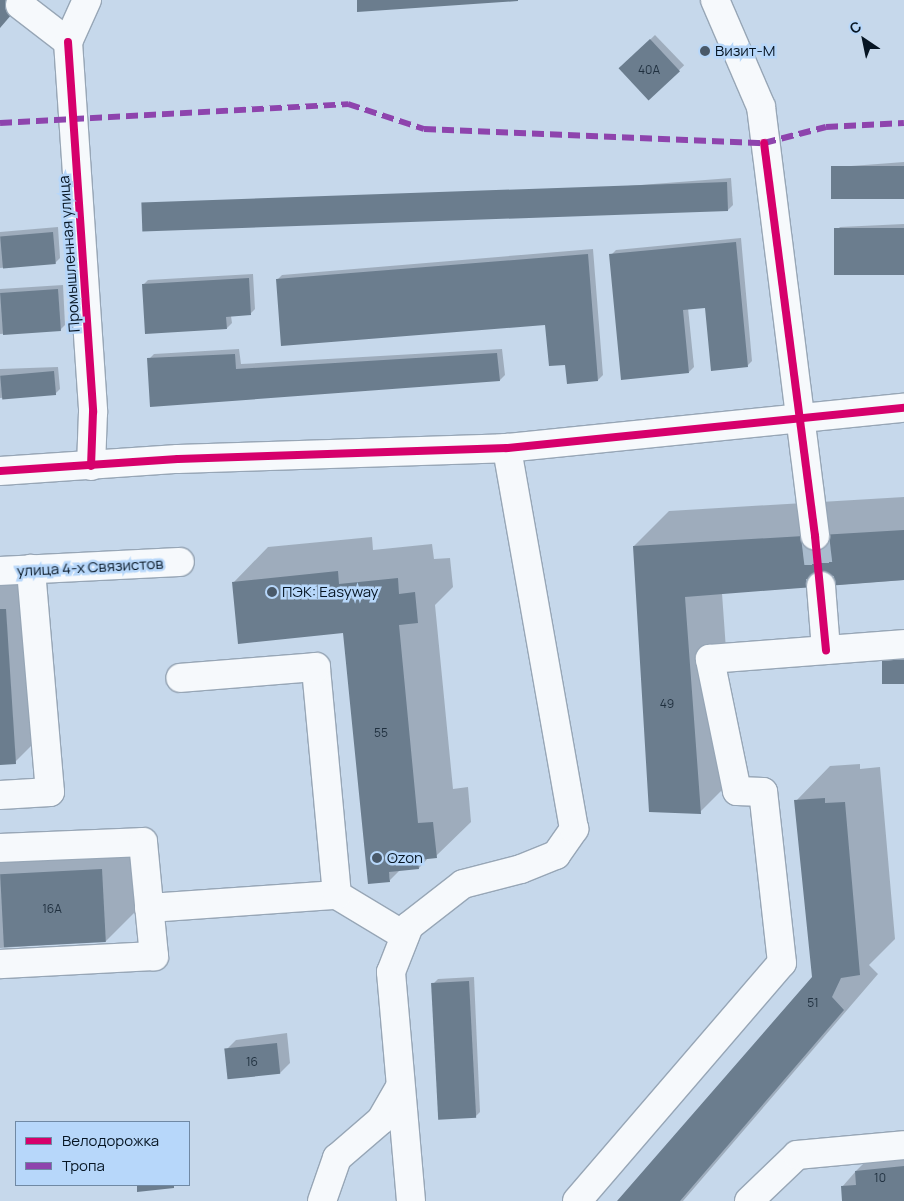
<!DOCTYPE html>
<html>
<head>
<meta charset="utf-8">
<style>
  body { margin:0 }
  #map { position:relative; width:904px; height:1201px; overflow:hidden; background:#c6d8eb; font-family:Manrope,sans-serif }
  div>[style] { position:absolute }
  .shadow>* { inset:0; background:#0003; transform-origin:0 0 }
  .building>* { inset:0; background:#6b7d8e; transform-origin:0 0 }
  .minor-tunnel>* { height:28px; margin-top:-14px; transform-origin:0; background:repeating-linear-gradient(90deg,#a9bbcd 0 28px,transparent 0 42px) }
  .roads { filter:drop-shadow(1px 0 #97a6b6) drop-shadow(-1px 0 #97a6b6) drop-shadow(0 1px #97a6b6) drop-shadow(0 -1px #97a6b6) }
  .minor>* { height:28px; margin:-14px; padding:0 14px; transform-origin:14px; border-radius:14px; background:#f6f9fc }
  .quiet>* { height:6px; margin-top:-3px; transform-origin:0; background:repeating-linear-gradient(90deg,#8e44ad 0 12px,transparent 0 18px) }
  .cycleway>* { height:8px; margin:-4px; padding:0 4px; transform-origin:4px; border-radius:4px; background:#d6006c }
  .dots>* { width:14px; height:14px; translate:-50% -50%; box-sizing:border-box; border:2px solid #b7d7fa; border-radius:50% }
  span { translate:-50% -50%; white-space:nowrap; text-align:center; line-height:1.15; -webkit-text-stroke:5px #b7d7fa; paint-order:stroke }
  .number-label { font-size:12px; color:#1f2f3e }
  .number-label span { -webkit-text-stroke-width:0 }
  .poi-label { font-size:15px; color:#061523 }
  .left { translate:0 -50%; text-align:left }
  .street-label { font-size:15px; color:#061523 }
  .legend { position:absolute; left:15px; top:1121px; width:175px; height:65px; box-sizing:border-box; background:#b7d7fa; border:1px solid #7089a4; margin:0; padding:6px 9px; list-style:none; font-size:15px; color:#061523 }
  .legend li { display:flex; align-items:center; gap:10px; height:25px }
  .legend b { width:25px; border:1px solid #7089a4 }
  .north { position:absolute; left:839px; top:15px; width:50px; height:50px; -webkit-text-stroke:4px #b7d7fa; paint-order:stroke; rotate:326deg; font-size:14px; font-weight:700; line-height:20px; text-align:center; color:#061523 }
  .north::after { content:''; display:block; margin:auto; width:18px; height:22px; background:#061523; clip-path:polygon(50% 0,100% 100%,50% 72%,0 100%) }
</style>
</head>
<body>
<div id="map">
  <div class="shadow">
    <div style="left:655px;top:35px;width:42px;height:48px;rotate:46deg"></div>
    <div style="clip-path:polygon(904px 162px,904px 197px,833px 172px,838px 167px)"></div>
    <div style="clip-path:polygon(731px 178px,733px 205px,728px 210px,144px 228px,149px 223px)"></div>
    <div style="clip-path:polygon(904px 224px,904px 273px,835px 232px,840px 227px)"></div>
    <div style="clip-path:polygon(58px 227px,60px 258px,55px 263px,0 268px,0 232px)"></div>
    <div style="clip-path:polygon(741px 238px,752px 361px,747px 366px,706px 306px,688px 308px,694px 367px,689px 372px,611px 255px,616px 250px)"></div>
    <div style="clip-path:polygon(593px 249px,603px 375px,598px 380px,566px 364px,546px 323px,277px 280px,282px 275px)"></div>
    <div style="clip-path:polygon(253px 274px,255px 309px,250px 314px,231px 316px,232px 323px,227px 328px,143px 285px,148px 280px)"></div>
    <div style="clip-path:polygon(63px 285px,65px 325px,60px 330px,0 334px,0 289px)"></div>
    <div style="clip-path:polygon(239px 349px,241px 364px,502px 349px,505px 375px,500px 380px,152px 405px,149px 359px,154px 354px)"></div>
    <div style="clip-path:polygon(58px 367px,60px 389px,55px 394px,0 398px,0 369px)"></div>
    <div style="clip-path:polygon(904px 497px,904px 580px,722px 593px,735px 777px,700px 812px,634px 546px,669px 511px)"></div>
    <div style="clip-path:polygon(372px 537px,373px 550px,432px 544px,434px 559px,450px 558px,453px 587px,435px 605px,453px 789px,468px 787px,471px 822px,436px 856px,429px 857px,419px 868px,400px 870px,390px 880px,344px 631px,234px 582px,268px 547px)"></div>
    <div style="clip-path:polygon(40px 574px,50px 727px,15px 762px,0 763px,0 577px)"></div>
    <div style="clip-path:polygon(904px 656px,904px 683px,883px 662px,888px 658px)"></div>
    <div style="clip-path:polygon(860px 764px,860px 769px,880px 767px,895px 939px,869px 965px,878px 974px,683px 1201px,618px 1201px,813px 977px,796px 801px,830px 766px)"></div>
    <div style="clip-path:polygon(136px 834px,141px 906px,106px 941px,0 948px,0 844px)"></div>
    <div style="clip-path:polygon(474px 977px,480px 1112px,475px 1117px,433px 984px,438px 979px)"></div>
    <div style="clip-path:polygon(287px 1033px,290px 1063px,280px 1073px,226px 1050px,236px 1040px)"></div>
    <div style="clip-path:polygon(904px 1135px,904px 1201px,843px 1201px,842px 1187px,856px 1171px,891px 1136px)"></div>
  </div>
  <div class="building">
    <div style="clip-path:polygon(0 0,24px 0,0 28px)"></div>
    <div style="clip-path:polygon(357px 0,518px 0,518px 1px,357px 12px)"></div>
    <div style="left:650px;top:39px;width:44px;height:43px;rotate:47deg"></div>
    <div style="left:904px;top:166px;width:33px;height:73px;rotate:90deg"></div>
    <div style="left:727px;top:182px;width:29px;height:586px;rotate:88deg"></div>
    <div style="left:904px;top:228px;width:47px;height:70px;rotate:90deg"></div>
    <div style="left:53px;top:232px;width:32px;height:53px;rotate:85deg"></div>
    <div style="clip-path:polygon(736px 242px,748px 367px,711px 371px,705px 308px,683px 310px,689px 373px,621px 380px,609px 254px)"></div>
    <div style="clip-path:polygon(588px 254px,598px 381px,567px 384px,565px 365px,549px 366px,545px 325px,281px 346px,276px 279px)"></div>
    <div style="clip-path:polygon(249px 278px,251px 315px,226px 317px,227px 329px,145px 334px,142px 284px)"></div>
    <div style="left:58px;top:289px;width:42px;height:58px;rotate:86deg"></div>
    <div style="clip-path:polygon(497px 353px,500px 381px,150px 407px,147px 358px,235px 354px,236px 369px)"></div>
    <div style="left:54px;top:371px;width:24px;height:54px;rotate:85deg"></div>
    <div style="clip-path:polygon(904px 530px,904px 580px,685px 597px,701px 814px,649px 812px,633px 546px)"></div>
    <div style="clip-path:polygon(338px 571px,339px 584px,398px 578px,399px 594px,415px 592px,418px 623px,399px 625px,418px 823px,433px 822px,437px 858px,418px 860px,419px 869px,389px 872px,390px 882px,368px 884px,343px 633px,238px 644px,232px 582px)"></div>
    <div style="clip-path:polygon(0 609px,6px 609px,16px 764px,0 765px)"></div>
    <div style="left:904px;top:660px;width:24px;height:22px;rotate:90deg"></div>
    <div style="clip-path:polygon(825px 798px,825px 803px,845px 802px,860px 975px,841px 978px,832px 997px,844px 1010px,680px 1201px,617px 1201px,812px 977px,794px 800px)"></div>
    <div style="left:102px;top:869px;width:73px;height:102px;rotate:87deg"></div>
    <div style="left:469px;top:981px;width:137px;height:38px;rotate:87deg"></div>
    <div style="left:277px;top:1043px;width:31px;height:53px;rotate:84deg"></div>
    <div style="clip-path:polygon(904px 1166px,904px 1201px,842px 1201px,841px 1186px,856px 1185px,855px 1171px)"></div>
    <div style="clip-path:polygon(137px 1185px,174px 1185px,174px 1188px,137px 1192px)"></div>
  </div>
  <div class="minor-tunnel">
    <div style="left:815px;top:536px;width:50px;rotate:83.2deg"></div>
  </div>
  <div class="roads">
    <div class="minor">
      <div style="left:715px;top:0;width:116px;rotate:66.7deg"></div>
      <div style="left:761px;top:107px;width:432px;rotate:82.8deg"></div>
      <div style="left:20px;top:5px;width:61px;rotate:37.6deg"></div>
      <div style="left:68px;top:42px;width:46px;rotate:-65.7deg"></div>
      <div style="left:68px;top:42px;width:371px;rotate:86.1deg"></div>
      <div style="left:93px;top:412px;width:54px;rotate:92.1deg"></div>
      <div style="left:0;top:471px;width:178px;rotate:-3.9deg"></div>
      <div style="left:178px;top:459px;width:329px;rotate:-1.9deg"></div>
      <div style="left:507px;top:448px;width:399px;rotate:-5.8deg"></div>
      <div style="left:0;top:571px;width:180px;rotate:-2.9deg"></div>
      <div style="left:821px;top:586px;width:64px;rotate:85.5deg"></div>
      <div style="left:0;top:795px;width:50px;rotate:-3.4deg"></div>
      <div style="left:50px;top:792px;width:224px;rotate:-94.9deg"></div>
      <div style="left:0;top:848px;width:143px;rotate:-2.4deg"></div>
      <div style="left:143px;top:842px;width:115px;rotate:84.5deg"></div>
      <div style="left:154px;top:956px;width:154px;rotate:177deg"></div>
      <div style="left:337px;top:895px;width:79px;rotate:31.1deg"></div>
      <div style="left:149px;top:908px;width:188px;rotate:-4deg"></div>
      <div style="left:337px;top:895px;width:229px;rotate:-95.3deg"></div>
      <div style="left:316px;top:667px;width:136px;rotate:175.4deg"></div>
      <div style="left:322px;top:1201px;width:46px;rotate:-70.8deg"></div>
      <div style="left:337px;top:1158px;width:58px;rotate:-40.8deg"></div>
      <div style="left:381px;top:1120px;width:38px;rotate:-60deg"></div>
      <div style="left:411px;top:1201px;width:230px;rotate:-95deg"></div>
      <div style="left:391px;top:972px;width:49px;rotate:-68.6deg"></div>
      <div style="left:409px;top:926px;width:68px;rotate:-37.9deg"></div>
      <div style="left:463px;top:884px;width:60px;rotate:-14.5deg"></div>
      <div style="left:521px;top:869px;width:38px;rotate:-22deg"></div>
      <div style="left:556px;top:855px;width:32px;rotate:-55deg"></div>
      <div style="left:574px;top:829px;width:387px;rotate:-100deg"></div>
      <div style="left:577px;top:1201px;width:314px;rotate:-49.3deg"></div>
      <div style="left:782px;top:963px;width:172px;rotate:-96.3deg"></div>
      <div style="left:763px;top:792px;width:26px;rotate:-178deg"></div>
      <div style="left:737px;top:791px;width:135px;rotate:-101.6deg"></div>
      <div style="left:710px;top:659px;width:195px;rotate:-4.4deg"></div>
      <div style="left:749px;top:1201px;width:66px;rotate:-43.8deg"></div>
      <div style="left:797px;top:1155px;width:107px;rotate:-5.3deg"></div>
    </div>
  </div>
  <div class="quiet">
    <div style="left:0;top:123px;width:349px;rotate:-3.1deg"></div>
    <div style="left:348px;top:104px;width:80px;rotate:18.2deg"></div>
    <div style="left:424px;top:129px;width:340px;rotate:2.4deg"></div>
    <div style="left:764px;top:143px;width:64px;rotate:-14.5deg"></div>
    <div style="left:826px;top:127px;width:78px;rotate:-2.9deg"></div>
  </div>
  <div class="cycleway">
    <div style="left:68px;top:42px;width:371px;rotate:86.1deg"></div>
    <div style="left:93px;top:412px;width:54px;rotate:92.1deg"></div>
    <div style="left:764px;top:143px;width:396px;rotate:82.6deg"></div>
    <div style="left:815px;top:536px;width:115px;rotate:84.5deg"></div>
    <div style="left:0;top:471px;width:178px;rotate:-3.9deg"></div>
    <div style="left:178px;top:459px;width:329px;rotate:-1.9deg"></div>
    <div style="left:507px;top:448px;width:399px;rotate:-5.8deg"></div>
  </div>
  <div class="dots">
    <div style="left:705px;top:51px;background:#495969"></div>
    <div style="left:272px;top:592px;background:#495969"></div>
    <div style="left:377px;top:858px;background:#495969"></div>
  </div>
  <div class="number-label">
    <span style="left:649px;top:70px">40А</span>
    <span style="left:667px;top:704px">49</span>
    <span style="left:381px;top:733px">55</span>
    <span style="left:52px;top:909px">16А</span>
    <span style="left:813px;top:1003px">51</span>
    <span style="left:252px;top:1062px">16</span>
    <span style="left:880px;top:1178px">10</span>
  </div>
  <div class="poi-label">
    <span class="left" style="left:715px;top:51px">Визит-М</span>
    <span class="left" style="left:282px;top:592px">ПЭК: Easyway</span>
    <span class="left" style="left:387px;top:858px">Ozon</span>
  </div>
  <div class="street-label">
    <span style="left:69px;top:254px;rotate:-94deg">Промышленная улица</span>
    <span style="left:90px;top:567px;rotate:-3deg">улица 4-х Связистов</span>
  </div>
  <ul class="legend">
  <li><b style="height:6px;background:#d6006c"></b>Велодорожка</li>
  <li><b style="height:6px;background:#8e44ad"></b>Тропа</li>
  </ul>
  <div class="north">С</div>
</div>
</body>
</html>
